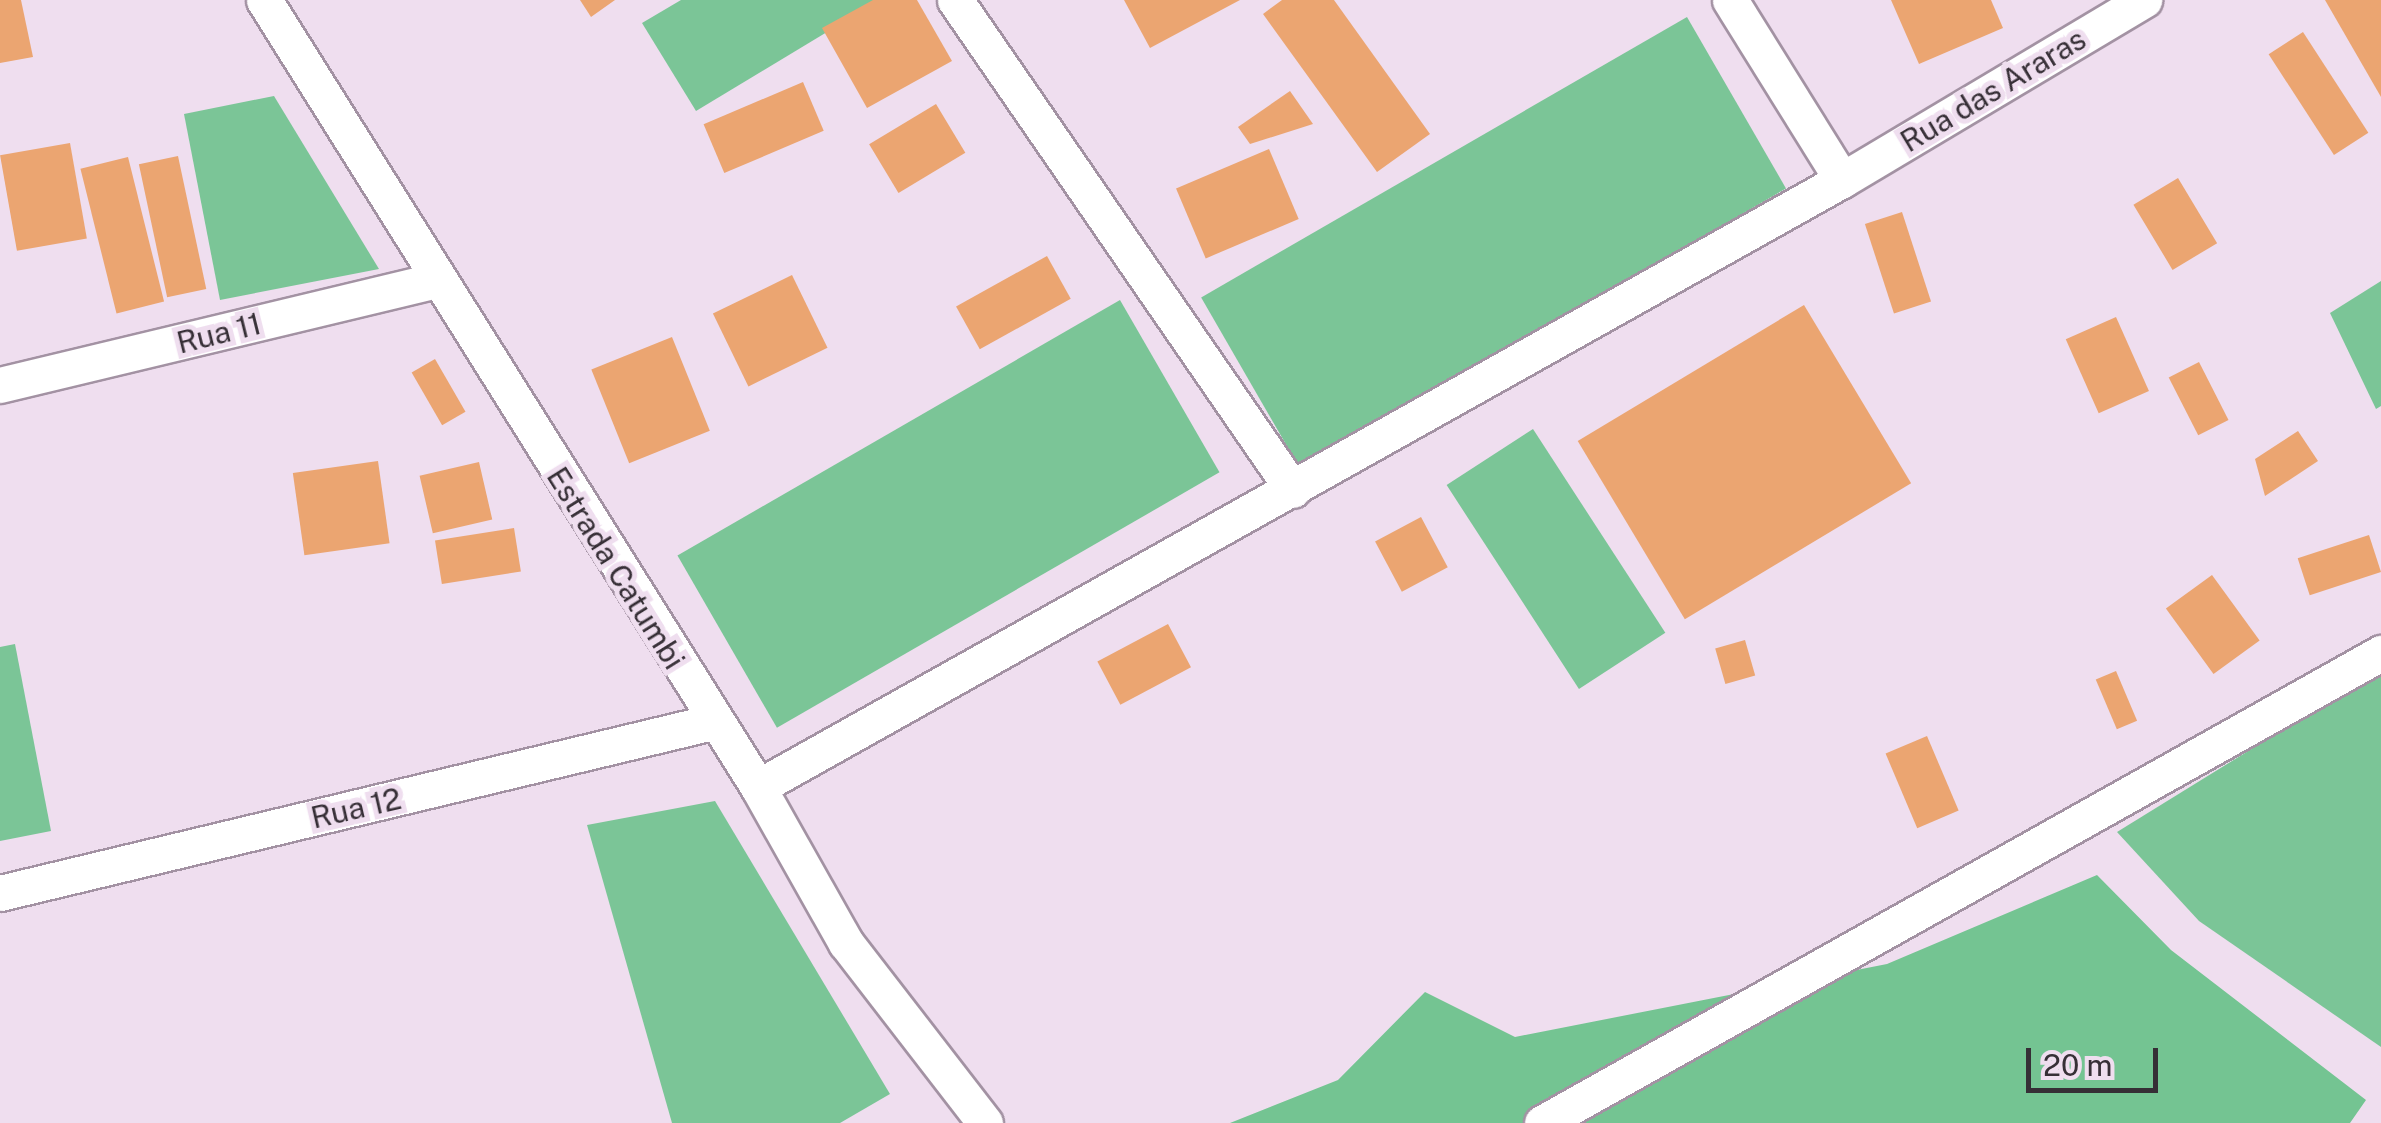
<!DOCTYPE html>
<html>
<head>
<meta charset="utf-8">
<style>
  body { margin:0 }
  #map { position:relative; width:2381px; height:1123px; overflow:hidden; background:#efdeef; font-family:"Public Sans",sans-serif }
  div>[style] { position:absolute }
  .green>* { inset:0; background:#7bc597; transform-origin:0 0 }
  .forest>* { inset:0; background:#74c492 }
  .building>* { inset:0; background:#eba571; transform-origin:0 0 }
  .roads { filter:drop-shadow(2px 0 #a392a3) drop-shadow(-2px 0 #a392a3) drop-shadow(0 2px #a392a3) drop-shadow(0 -2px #a392a3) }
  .minor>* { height:35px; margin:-17.5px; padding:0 17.5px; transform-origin:17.5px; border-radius:17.5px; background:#fff }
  span { translate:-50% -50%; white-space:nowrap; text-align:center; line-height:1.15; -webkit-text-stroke:10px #efdeef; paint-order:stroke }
  .street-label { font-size:30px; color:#362f36 }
  .scale { position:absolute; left:2026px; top:1048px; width:132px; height:45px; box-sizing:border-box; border:5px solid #362f36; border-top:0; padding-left:12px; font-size:30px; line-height:35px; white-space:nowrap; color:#362f36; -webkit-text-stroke:8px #efdeef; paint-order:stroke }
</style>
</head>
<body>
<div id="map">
  <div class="green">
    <div style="clip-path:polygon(681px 0,880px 0,696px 111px,642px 23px)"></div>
    <div style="left:1687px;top:17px;width:198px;height:561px;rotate:60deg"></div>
    <div style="clip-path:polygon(274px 96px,379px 269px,220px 300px,184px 114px)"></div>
    <div style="clip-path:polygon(2381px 281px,2381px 406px,2376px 409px,2330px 313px)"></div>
    <div style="left:1120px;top:300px;width:199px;height:511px;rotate:60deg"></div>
    <div style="left:1533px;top:429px;width:243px;height:103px;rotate:57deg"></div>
    <div style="clip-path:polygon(15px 644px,51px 831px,0 841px,0 647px)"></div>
    <div style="clip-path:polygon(2381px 669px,2381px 1047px,2199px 921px,2117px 832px)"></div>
    <div style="clip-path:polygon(715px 801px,890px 1094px,840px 1123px,672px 1123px,587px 825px)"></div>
  </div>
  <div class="forest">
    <div style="clip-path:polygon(2097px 875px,2171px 950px,2366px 1100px,2350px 1123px,1230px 1123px,1338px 1080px,1425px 992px,1515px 1037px,1887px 964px)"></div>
  </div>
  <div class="building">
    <div style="clip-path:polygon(0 0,21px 0,33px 57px,0 63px)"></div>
    <div style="clip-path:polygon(580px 0,615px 0,591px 17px)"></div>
    <div style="clip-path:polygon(873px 0,917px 0,952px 61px,867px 108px,822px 28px)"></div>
    <div style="clip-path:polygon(1124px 0,1240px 0,1150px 48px)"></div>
    <div style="clip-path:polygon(1282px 0,1334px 0,1430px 134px,1377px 172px,1263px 14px)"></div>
    <div style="clip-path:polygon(1891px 0,1991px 0,2003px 28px,1919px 64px)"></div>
    <div style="clip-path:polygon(2325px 0,2381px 0,2381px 97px)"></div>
    <div style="left:2303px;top:32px;width:120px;height:41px;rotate:57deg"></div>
    <div style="left:803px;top:82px;width:53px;height:108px;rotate:67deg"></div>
    <div style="clip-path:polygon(1290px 91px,1313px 124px,1250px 144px,1238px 127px)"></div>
    <div style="left:936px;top:104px;width:57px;height:78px;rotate:59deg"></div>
    <div style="left:70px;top:143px;width:97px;height:71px;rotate:80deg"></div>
    <div style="left:1269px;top:149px;width:76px;height:101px;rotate:67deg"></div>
    <div style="left:178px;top:156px;width:136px;height:40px;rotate:78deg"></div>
    <div style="left:128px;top:157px;width:149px;height:49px;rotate:76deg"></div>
    <div style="left:2178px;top:178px;width:76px;height:52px;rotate:59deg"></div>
    <div style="left:1902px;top:212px;width:94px;height:39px;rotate:72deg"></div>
    <div style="left:1047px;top:256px;width:49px;height:104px;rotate:61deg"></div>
    <div style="left:792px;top:275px;width:81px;height:88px;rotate:64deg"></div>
    <div style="left:1804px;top:305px;width:208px;height:264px;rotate:59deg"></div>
    <div style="left:2116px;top:317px;width:81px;height:55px;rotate:66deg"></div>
    <div style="left:672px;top:337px;width:101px;height:87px;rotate:68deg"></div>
    <div style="left:435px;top:359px;width:61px;height:27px;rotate:60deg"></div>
    <div style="left:2199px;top:362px;width:65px;height:34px;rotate:63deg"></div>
    <div style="clip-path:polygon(2298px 431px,2318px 461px,2265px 496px,2255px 459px)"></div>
    <div style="left:378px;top:461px;width:83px;height:86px;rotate:82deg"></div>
    <div style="left:479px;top:462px;width:59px;height:61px;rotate:77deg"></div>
    <div style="left:1421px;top:517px;width:57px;height:52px;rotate:62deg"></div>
    <div style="left:514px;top:528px;width:44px;height:80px;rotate:81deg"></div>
    <div style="left:2369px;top:535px;width:39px;height:75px;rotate:72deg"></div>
    <div style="left:2212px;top:575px;width:81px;height:57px;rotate:54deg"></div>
    <div style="left:1168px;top:624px;width:49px;height:80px;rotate:62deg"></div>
    <div style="left:1745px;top:640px;width:37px;height:31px;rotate:74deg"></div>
    <div style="left:2116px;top:671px;width:54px;height:22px;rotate:67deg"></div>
    <div style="left:1927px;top:736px;width:81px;height:45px;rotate:67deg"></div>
  </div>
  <div class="roads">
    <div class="minor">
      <div style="left:264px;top:0;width:929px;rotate:57.88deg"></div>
      <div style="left:758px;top:787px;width:179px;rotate:60.6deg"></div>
      <div style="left:846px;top:943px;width:227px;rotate:52.3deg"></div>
      <div style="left:955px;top:0;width:595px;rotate:55.4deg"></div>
      <div style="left:1730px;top:0;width:212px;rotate:58.1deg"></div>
      <div style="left:0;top:385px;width:449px;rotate:-13.5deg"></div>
      <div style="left:758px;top:787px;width:1242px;rotate:-29.25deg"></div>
      <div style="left:1842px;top:180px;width:352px;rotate:-30.8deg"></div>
      <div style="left:0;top:893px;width:732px;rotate:-13.5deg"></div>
      <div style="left:1542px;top:1123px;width:962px;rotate:-29.26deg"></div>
    </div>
  </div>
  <div class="street-label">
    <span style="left:1993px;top:90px;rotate:-31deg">Rua das Araras</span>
    <span style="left:219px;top:333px;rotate:-14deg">Rua 11</span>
    <span style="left:616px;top:568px;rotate:58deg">Estrada Catumbi</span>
    <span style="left:356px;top:808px;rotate:-13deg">Rua 12</span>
  </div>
  <div class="scale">20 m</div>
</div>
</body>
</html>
